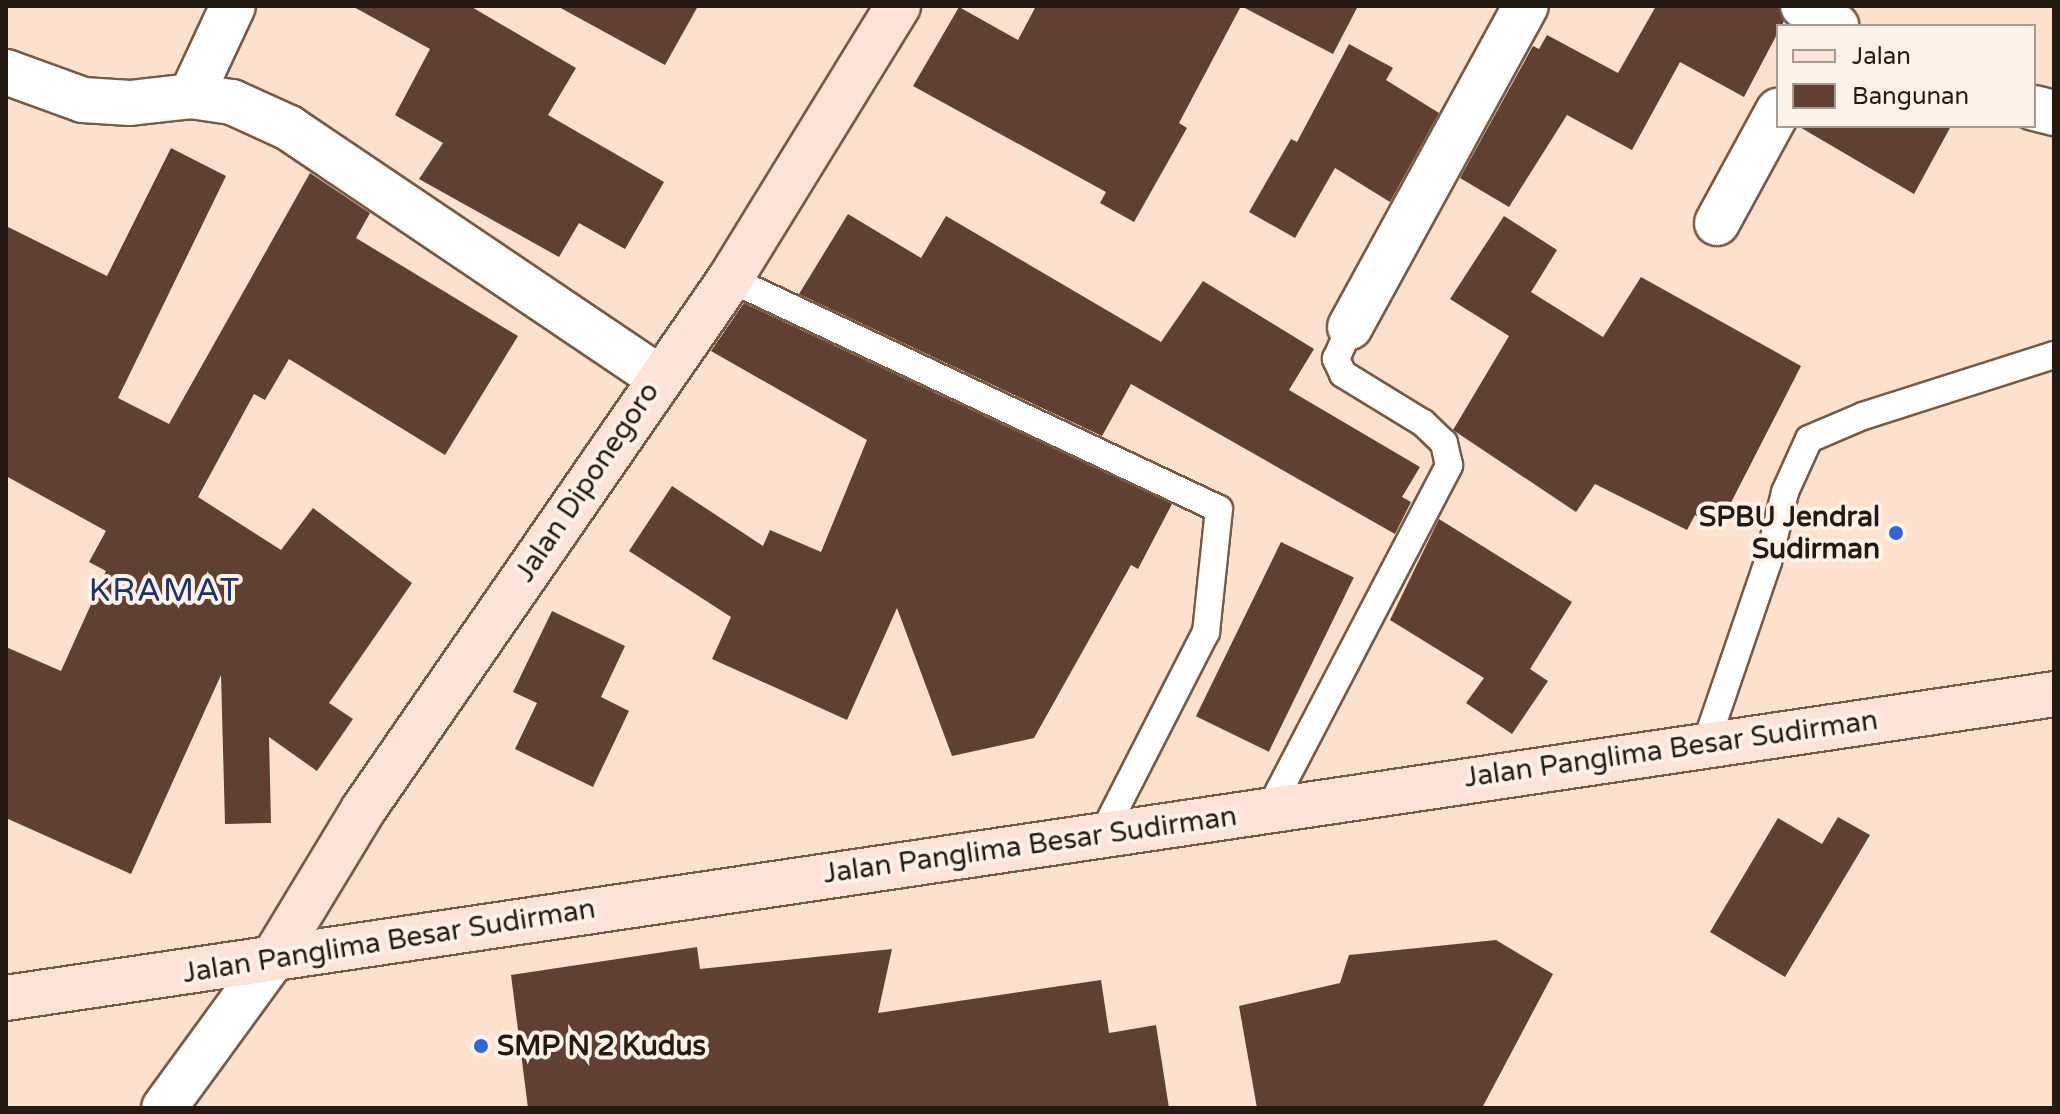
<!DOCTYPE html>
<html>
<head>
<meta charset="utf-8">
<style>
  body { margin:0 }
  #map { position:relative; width:2060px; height:1114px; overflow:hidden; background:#fbe1ce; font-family:"Varela Round",sans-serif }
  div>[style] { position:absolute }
  .building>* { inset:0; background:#5f4033; transform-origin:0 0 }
  .roads { filter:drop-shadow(2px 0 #765a45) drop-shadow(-2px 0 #765a45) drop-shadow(0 2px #765a45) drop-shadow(0 -2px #765a45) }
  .service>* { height:26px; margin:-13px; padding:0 13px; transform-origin:13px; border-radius:13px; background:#fff }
  .minor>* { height:44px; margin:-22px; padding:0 22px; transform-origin:22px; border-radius:22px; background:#fff }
  .secondary>* { height:44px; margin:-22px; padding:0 22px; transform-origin:22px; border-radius:22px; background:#fce2d7 }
  .dots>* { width:22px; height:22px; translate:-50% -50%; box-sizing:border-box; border:4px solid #fef1e7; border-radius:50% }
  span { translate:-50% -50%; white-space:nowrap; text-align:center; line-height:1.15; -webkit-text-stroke:8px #fef1e7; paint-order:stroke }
  .street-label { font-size:28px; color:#251a11 }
  .poi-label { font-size:28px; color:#251a11; font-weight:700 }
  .right { translate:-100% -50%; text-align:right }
  .left { translate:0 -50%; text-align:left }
  .quarter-label { font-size:32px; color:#1a3369; letter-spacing:2px }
  .frame { position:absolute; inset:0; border:8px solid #251a11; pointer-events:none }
  .legend { position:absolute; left:1776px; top:24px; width:260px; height:104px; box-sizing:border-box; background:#fef1e7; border:2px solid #a79b91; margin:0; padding:10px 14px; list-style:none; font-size:24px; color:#251a11 }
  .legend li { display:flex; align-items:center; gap:16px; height:40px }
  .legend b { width:40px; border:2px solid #a79b91 }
</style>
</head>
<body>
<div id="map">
  <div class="building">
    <div style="clip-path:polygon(352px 6px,470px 6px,576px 68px,548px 115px,664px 182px,625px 249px,579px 223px,559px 257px,419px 179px,443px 143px,395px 115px,430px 49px)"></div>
    <div style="clip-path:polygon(557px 6px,698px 6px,665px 65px)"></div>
    <div style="clip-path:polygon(1036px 6px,1241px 6px,1179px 123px,1187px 128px,1134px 222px,1100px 203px,1106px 192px,913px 86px,959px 7px,1018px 40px)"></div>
    <div style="clip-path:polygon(1241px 6px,1358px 6px,1333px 54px)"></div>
    <div style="clip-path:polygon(1656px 6px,1778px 6px,1784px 21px,1744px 97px,1680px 62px,1632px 150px,1567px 115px,1509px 207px,1460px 178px,1533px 46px,1539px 49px,1547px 35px,1618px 73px)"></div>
    <div style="clip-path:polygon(1349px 44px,1393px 68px,1386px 80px,1439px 113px,1390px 202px,1335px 168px,1295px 238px,1249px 212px,1291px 139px,1297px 142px)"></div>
    <div style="clip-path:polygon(1798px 126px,1951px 126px,1914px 194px)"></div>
    <div style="clip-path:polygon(171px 148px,226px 176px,118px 398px,169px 424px,310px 173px,370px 213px,356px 238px,518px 336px,445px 455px,289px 359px,265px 400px,254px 394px,198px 497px,281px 550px,313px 508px,412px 583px,329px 703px,353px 719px,317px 771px,269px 737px,271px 823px,225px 824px,221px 675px,131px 874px,6px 818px,6px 647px,61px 671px,106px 571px,89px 562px,106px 531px,6px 476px,6px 226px,107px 276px)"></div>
    <div style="clip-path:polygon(848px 214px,921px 258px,946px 216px,1161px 342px,1203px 281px,1314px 349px,1289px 390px,1420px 467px,1402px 497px,1411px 502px,1395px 534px,1131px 384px,1102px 436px,799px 294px)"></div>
    <div style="clip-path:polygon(1504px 216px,1557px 250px,1531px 292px,1603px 337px,1641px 277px,1801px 366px,1719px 526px,1695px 515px,1687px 530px,1595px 484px,1576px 512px,1453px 430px,1509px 336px,1450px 299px)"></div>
    <div style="clip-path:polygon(744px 303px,1172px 504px,1138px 569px,1131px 565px,1034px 738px,952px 756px,897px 608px,847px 720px,712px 659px,731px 617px,629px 551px,672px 486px,763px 546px,770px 530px,821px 552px,867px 440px,711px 351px)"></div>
    <div style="clip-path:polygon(1439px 519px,1572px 602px,1530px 669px,1548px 681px,1512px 734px,1466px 703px,1484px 678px,1390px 620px)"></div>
    <div style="left:1281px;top:542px;width:81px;height:194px;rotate:26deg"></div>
    <div style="clip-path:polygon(552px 611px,625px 646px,601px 697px,629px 711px,593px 787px,515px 749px,537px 703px,513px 692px)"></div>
    <div style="clip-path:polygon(1838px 817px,1870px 835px,1785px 977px,1710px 932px,1778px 818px,1822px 844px)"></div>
    <div style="clip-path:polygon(1496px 940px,1553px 974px,1482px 1108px,1257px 1108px,1239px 1006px,1340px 983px,1349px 955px)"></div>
    <div style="clip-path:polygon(697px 947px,700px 969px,892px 949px,878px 1013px,1101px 980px,1109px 1033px,1156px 1025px,1169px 1108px,528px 1108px,511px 975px)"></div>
  </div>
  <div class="roads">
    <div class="service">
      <div style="left:730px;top:279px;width:540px;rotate:25.19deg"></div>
      <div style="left:1219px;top:509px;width:124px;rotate:96deg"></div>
      <div style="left:1206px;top:632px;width:228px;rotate:117.1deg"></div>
      <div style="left:1706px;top:743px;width:191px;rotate:-71.1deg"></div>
      <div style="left:1768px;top:562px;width:72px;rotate:-76.3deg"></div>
      <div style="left:1785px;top:492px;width:58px;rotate:-65.6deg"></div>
      <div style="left:1809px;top:439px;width:59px;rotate:-23.1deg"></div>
      <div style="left:1863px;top:416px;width:201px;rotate:-17.7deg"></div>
      <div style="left:1269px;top:810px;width:389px;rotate:-62.4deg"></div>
      <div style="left:1449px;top:465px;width:23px;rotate:-103deg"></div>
      <div style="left:1444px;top:443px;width:29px;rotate:-136deg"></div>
      <div style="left:1423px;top:423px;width:94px;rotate:-148.5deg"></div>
      <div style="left:1343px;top:374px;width:17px;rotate:-115deg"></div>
      <div style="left:1336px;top:359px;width:35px;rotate:-66deg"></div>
    </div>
    <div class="minor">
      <div style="left:1803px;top:6px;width:39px;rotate:31deg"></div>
      <div style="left:6px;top:72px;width:82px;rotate:20deg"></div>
      <div style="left:83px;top:100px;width:47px;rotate:3.7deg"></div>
      <div style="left:130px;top:103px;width:61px;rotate:-6.5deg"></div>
      <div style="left:191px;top:96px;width:41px;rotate:8.3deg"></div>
      <div style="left:232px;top:102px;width:63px;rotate:24.5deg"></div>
      <div style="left:289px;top:128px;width:447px;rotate:34deg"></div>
      <div style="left:191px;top:96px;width:99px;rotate:-65deg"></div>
      <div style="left:2034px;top:108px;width:21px;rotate:14deg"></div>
      <div style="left:1717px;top:223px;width:128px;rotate:-61.4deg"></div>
      <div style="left:1350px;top:327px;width:366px;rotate:-61.3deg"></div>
      <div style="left:164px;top:1108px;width:187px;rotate:-53.9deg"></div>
    </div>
    <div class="secondary">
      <div style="left:274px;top:957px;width:172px;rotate:-58.8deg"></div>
      <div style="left:363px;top:810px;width:645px;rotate:-55.35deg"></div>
      <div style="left:730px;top:279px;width:321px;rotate:-58.4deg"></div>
      <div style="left:6px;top:998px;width:2070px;rotate:-8.44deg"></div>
    </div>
  </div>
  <div class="dots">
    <div style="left:1896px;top:533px;background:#3366d5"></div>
    <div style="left:481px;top:1046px;background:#3366d5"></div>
  </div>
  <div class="street-label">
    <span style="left:587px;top:482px;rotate:-56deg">Jalan Diponegoro</span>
    <span style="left:1671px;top:749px;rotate:-8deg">Jalan Panglima Besar Sudirman</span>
    <span style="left:1030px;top:845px;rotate:-8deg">Jalan Panglima Besar Sudirman</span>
    <span style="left:389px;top:941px;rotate:-9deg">Jalan Panglima Besar Sudirman</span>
  </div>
  <div class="poi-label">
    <span class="right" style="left:1880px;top:533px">SPBU Jendral<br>Sudirman</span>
    <span class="left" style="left:497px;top:1046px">SMP N 2 Kudus</span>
  </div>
  <div class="quarter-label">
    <span style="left:165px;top:591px">KRAMAT</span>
  </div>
  <div class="frame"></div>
  <ul class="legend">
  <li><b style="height:10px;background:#fce2d7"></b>Jalan</li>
  <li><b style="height:22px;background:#5f4033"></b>Bangunan</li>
  </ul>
</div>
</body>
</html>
